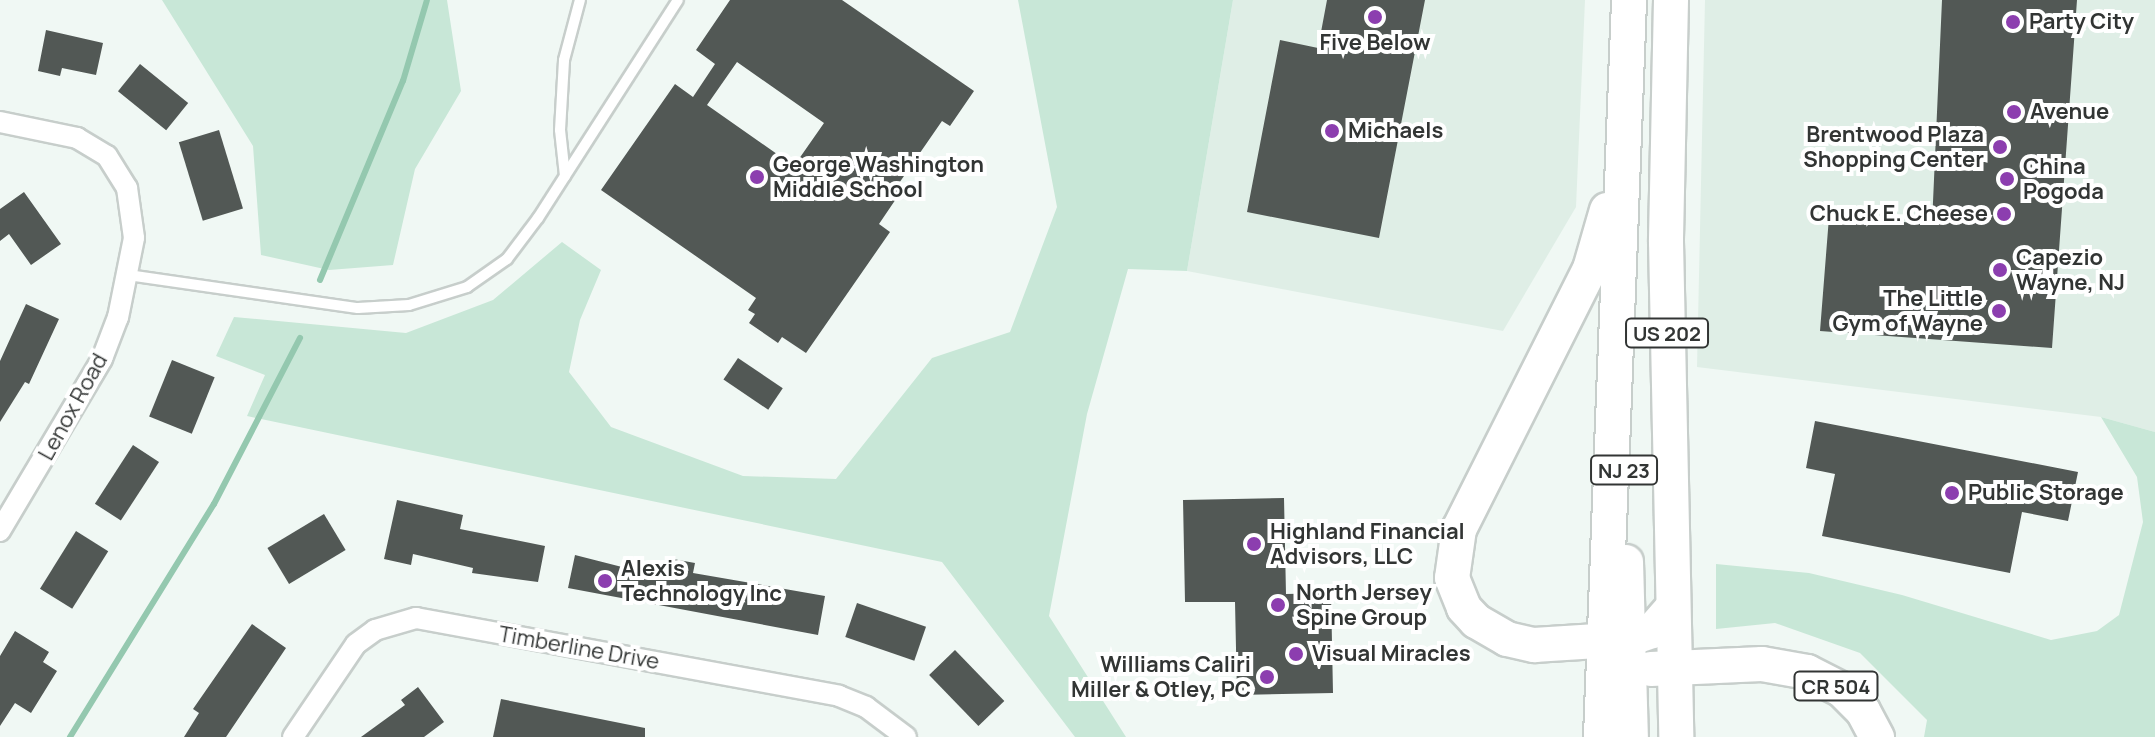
<!DOCTYPE html>
<html>
<head>
<meta charset="utf-8">
<style>
  body { margin:0 }
  #map { position:relative; width:2155px; height:737px; overflow:hidden; background:#f0f8f4; font-family:Manrope,sans-serif }
  div>[style] { position:absolute }
  .built>* { inset:0; background:#dfeee6 }
  .green>* { inset:0; background:#c8e7d7 }
  .stream>* { height:6px; margin:-3px; padding:0 3px; transform-origin:3px; border-radius:3px; background:#94c8af }
  .building>* { inset:0; background:#525855; transform-origin:0 0 }
  .roads { filter:drop-shadow(2px 0 #c7cecb) drop-shadow(-2px 0 #c7cecb) drop-shadow(0 2px #c7cecb) drop-shadow(0 -2px #c7cecb) }
  .service>* { height:10px; margin:-5px; padding:0 5px; transform-origin:5px; border-radius:5px; background:#fff }
  .minor>* { height:20px; margin:-10px; padding:0 10px; transform-origin:10px; border-radius:10px; background:#fff }
  .trunk>* { height:34px; margin:-17px; padding:0 17px; transform-origin:17px; border-radius:17px; background:#fff }
  .dots>* { width:22px; height:22px; translate:-50% -50%; box-sizing:border-box; border:4px solid #fff; border-radius:50% }
  span { translate:-50% -50%; white-space:nowrap; text-align:center; line-height:1.15; -webkit-text-stroke:8px #fff; paint-order:stroke }
  .shield-label span { padding:2px 6px; background:#fff; border:2px solid; border-radius:6px; -webkit-text-stroke-width:0 }
  .shield-label { font-size:20px; color:#323534; font-weight:700 }
  .poi-label { font-size:22px; color:#323534; font-weight:700 }
  .left { translate:0 -50%; text-align:left }
  .right { translate:-100% -50%; text-align:right }
  .street-label { font-size:22px; color:#323534 }
</style>
</head>
<body>
<div id="map">
  <div class="built">
    <div style="clip-path:polygon(1233px 0,1585px 0,1576px 207px,1503px 331px,1187px 271px)"></div>
    <div style="clip-path:polygon(1705px 0,2155px 0,2155px 432px,2101px 417px,1697px 367px)"></div>
  </div>
  <div class="green">
    <div style="clip-path:polygon(162px 0,447px 0,461px 91px,415px 169px,393px 265px,329px 270px,261px 255px,253px 146px)"></div>
    <div style="clip-path:polygon(1018px 0,1233px 0,1187px 271px,1128px 269px,1087px 414px,1049px 616px,1126px 737px,1075px 737px,942px 562px,247px 416px,265px 375px,216px 356px,234px 317px,406px 333px,493px 300px,562px 242px,601px 270px,580px 320px,569px 372px,611px 427px,743px 476px,836px 479px,932px 358px,1010px 332px,1057px 207px)"></div>
    <div style="clip-path:polygon(2101px 417px,2155px 432px,2155px 737px,1924px 737px,1927px 720px,1860px 653px,1775px 623px,1716px 629px,1716px 564px,1809px 573px,1902px 595px,2051px 640px,2097px 631px,2119px 615px,2143px 522px,2137px 477px)"></div>
  </div>
  <div class="stream">
    <div style="left:320px;top:280px;width:216px;rotate:-67.4deg"></div>
    <div style="left:403px;top:81px;width:84px;rotate:-73.5deg"></div>
    <div style="left:70px;top:737px;width:274px;rotate:-58.3deg"></div>
    <div style="left:214px;top:504px;width:187px;rotate:-62.6deg"></div>
  </div>
  <div class="building">
    <div style="clip-path:polygon(evenodd,730px 0,842px 0,974px 91px,950px 126px,942px 121px,895px 189px,900px 193px,879px 224px,890px 232px,806px 353px,782px 337px,778px 343px,749px 323px,755px 314px,748px 310px,756px 298px,601px 190px,675px 84px,693px 97px,715px 64px,696px 50px,730px 0,737px 62px,824px 123px,794px 166px,707px 105px,737px 62px)"></div>
    <div style="clip-path:polygon(1327px 0,1425px 0,1379px 238px,1247px 212px,1280px 40px,1318px 48px)"></div>
    <div style="clip-path:polygon(1942px 0,2077px 0,2052px 348px,1820px 331px,1829px 217px,1932px 224px)"></div>
    <div style="clip-path:polygon(46px 30px,103px 43px,96px 75px,62px 68px,60px 76px,38px 71px)"></div>
    <div style="left:140px;top:64px;width:62px;height:35px;rotate:39deg"></div>
    <div style="left:219px;top:130px;width:82px;height:42px;rotate:73deg"></div>
    <div style="clip-path:polygon(24px 192px,61px 244px,31px 265px,9px 234px,0 241px,0 209px)"></div>
    <div style="clip-path:polygon(26px 304px,59px 319px,29px 384px,25px 382px,0 422px,0 361px)"></div>
    <div style="left:738px;top:358px;width:54px;height:26px;rotate:34deg"></div>
    <div style="left:172px;top:360px;width:46px;height:61px;rotate:22deg"></div>
    <div style="clip-path:polygon(1815px 421px,2078px 472px,2068px 521px,2022px 512px,2010px 573px,1822px 536px,1835px 474px,1806px 468px)"></div>
    <div style="left:133px;top:445px;width:31px;height:70px;rotate:33deg"></div>
    <div style="clip-path:polygon(1284px 498px,1286px 594px,1331px 593px,1333px 693px,1237px 695px,1235px 602px,1185px 602px,1183px 500px)"></div>
    <div style="clip-path:polygon(397px 500px,463px 515px,460px 529px,545px 546px,538px 582px,472px 573px,473px 568px,413px 554px,411px 565px,384px 559px)"></div>
    <div style="left:324px;top:514px;width:42px;height:66px;rotate:59deg"></div>
    <div style="left:76px;top:531px;width:38px;height:68px;rotate:32deg"></div>
    <div style="clip-path:polygon(575px 555px,669px 579px,673px 559px,695px 563px,693px 573px,825px 596px,818px 635px,568px 588px)"></div>
    <div style="left:857px;top:603px;width:73px;height:36px;rotate:19deg"></div>
    <div style="clip-path:polygon(252px 624px,286px 648px,226px 737px,184px 737px,199px 713px,193px 709px)"></div>
    <div style="clip-path:polygon(15px 631px,49px 652px,43px 662px,57px 671px,31px 713px,15px 703px,0 726px,0 656px)"></div>
    <div style="left:955px;top:650px;width:71px;height:36px;rotate:46deg"></div>
    <div style="clip-path:polygon(418px 687px,444px 722px,424px 737px,361px 737px,405px 705px,401px 700px)"></div>
    <div style="clip-path:polygon(501px 699px,645px 728px,645px 737px,493px 737px)"></div>
  </div>
  <div class="roads">
    <div class="service">
      <div style="left:565px;top:176px;width:46px;rotate:-96.2deg"></div>
      <div style="left:560px;top:130px;width:70px;rotate:-86.7deg"></div>
      <div style="left:564px;top:60px;width:62px;rotate:-75.1deg"></div>
      <div style="left:128px;top:275px;width:232px;rotate:8.2deg"></div>
      <div style="left:358px;top:308px;width:51px;rotate:-3.4deg"></div>
      <div style="left:409px;top:305px;width:61px;rotate:-17.2deg"></div>
      <div style="left:467px;top:287px;width:49px;rotate:-35deg"></div>
      <div style="left:507px;top:259px;width:51px;rotate:-52.9deg"></div>
      <div style="left:538px;top:218px;width:259px;rotate:-57.3deg"></div>
    </div>
    <div class="minor">
      <div style="left:0;top:122px;width:79px;rotate:11.7deg"></div>
      <div style="left:77px;top:138px;width:35px;rotate:31deg"></div>
      <div style="left:107px;top:156px;width:38px;rotate:58deg"></div>
      <div style="left:127px;top:188px;width:50px;rotate:82deg"></div>
      <div style="left:134px;top:238px;width:81px;rotate:101.4deg"></div>
      <div style="left:118px;top:317px;width:45px;rotate:110.9deg"></div>
      <div style="left:102px;top:359px;width:200px;rotate:120.7deg"></div>
      <div style="left:293px;top:737px;width:112px;rotate:-55.9deg"></div>
      <div style="left:356px;top:644px;width:24px;rotate:-36deg"></div>
      <div style="left:375px;top:630px;width:43px;rotate:-16.3deg"></div>
      <div style="left:416px;top:618px;width:430px;rotate:10.4deg"></div>
      <div style="left:839px;top:696px;width:29px;rotate:22deg"></div>
      <div style="left:866px;top:707px;width:50px;rotate:36.9deg"></div>
    </div>
    <div class="trunk">
      <div style="left:1671px;top:0;width:242px;rotate:91.2deg"></div>
      <div style="left:1666px;top:242px;width:495px;rotate:88.8deg"></div>
      <div style="left:1607px;top:210px;width:61px;rotate:106.1deg"></div>
      <div style="left:1590px;top:269px;width:291px;rotate:116.7deg"></div>
      <div style="left:1459px;top:529px;width:49px;rotate:98.1deg"></div>
      <div style="left:1452px;top:578px;width:32px;rotate:68deg"></div>
      <div style="left:1464px;top:608px;width:18px;rotate:47deg"></div>
      <div style="left:1476px;top:621px;width:36px;rotate:30deg"></div>
      <div style="left:1507px;top:639px;width:28px;rotate:13deg"></div>
      <div style="left:1534px;top:645px;width:95px;rotate:-3.6deg"></div>
      <div style="left:1629px;top:639px;width:24px;rotate:-19deg"></div>
      <div style="left:1652px;top:631px;width:32px;rotate:-49deg"></div>
      <div style="left:1626px;top:562px;width:175px;rotate:88.4deg"></div>
      <div style="left:1651px;top:669px;width:111px;rotate:-2.6deg"></div>
      <div style="left:1762px;top:664px;width:46px;rotate:10.1deg"></div>
      <div style="left:1807px;top:672px;width:38px;rotate:27deg"></div>
      <div style="left:1841px;top:689px;width:31px;rotate:45deg"></div>
      <div style="left:1863px;top:711px;width:30px;rotate:62deg"></div>
      <div style="left:1601px;top:737px;width:738px;rotate:-87.82deg"></div>
    </div>
  </div>
  <div class="dots">
    <div style="left:1375px;top:17px;background:#8c3eaf"></div>
    <div style="left:2013px;top:22px;background:#8c3eaf"></div>
    <div style="left:2014px;top:112px;background:#8c3eaf"></div>
    <div style="left:1332px;top:131px;background:#8c3eaf"></div>
    <div style="left:2000px;top:147px;background:#8c3eaf"></div>
    <div style="left:757px;top:177px;background:#8c3eaf"></div>
    <div style="left:2007px;top:179px;background:#8c3eaf"></div>
    <div style="left:2004px;top:214px;background:#8c3eaf"></div>
    <div style="left:2000px;top:270px;background:#8c3eaf"></div>
    <div style="left:1999px;top:311px;background:#8c3eaf"></div>
    <div style="left:1952px;top:493px;background:#8c3eaf"></div>
    <div style="left:1254px;top:544px;background:#8c3eaf"></div>
    <div style="left:605px;top:581px;background:#8c3eaf"></div>
    <div style="left:1278px;top:605px;background:#8c3eaf"></div>
    <div style="left:1296px;top:654px;background:#8c3eaf"></div>
    <div style="left:1267px;top:677px;background:#8c3eaf"></div>
  </div>
  <div class="shield-label">
    <span style="left:1667px;top:333px">US 202</span>
    <span style="left:1624px;top:470px">NJ 23</span>
    <span style="left:1836px;top:686px">CR 504</span>
  </div>
  <div class="poi-label">
    <span class="left" style="left:2029px;top:22px">Party City</span>
    <span style="left:1375px;top:43px">Five Below</span>
    <span class="left" style="left:2030px;top:112px">Avenue</span>
    <span class="left" style="left:1348px;top:131px">Michaels</span>
    <span class="right" style="left:1984px;top:147px">Brentwood Plaza<br>Shopping Center</span>
    <span class="left" style="left:773px;top:177px">George Washington<br>Middle School</span>
    <span class="left" style="left:2023px;top:179px">China<br>Pogoda</span>
    <span class="right" style="left:1988px;top:214px">Chuck E. Cheese</span>
    <span class="left" style="left:2016px;top:270px">Capezio<br>Wayne, NJ</span>
    <span class="right" style="left:1983px;top:311px">The Little<br>Gym of Wayne</span>
    <span class="left" style="left:1968px;top:493px">Public Storage</span>
    <span class="left" style="left:1270px;top:544px">Highland Financial<br>Advisors, LLC</span>
    <span class="left" style="left:621px;top:581px">Alexis<br>Technology Inc</span>
    <span class="left" style="left:1296px;top:605px">North Jersey<br>Spine Group</span>
    <span class="left" style="left:1312px;top:654px">Visual Miracles</span>
    <span class="right" style="left:1251px;top:677px">Williams Caliri<br>Miller &amp; Otley, PC</span>
  </div>
  <div class="street-label">
    <span style="left:73px;top:407px;rotate:-61deg">Lenox Road</span>
    <span style="left:579px;top:648px;rotate:10deg">Timberline Drive</span>
  </div>
</div>
</body>
</html>
